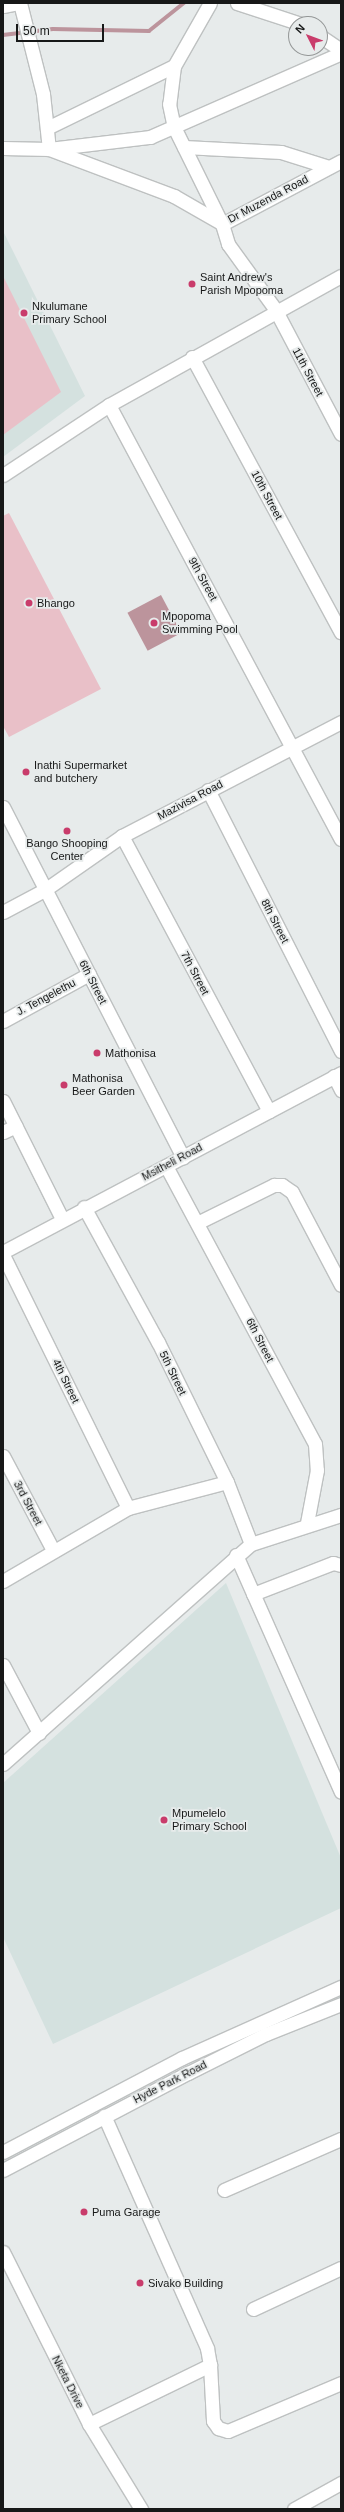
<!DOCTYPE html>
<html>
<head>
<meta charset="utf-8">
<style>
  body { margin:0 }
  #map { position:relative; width:344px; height:2512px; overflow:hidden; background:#e7ebeb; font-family:Helvetica,sans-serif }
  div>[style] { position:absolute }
  .built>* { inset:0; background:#d4e1df }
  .green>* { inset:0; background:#e9c0c8 }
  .water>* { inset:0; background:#bc949c; transform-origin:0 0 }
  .stream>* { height:3.5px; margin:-1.75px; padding:0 1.75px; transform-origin:1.75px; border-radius:1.75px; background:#bc949c }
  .roads { filter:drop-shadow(1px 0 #bec1c1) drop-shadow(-1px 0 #bec1c1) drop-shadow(0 1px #bec1c1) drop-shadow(0 -1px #bec1c1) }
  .minor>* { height:13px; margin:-6.5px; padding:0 6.5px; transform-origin:6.5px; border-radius:6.5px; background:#fff }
  .dots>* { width:11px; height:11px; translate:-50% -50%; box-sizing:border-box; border:2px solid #e7ebeb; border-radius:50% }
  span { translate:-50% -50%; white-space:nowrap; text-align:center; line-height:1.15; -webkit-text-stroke:3.5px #e7ebeb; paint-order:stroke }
  .street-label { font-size:11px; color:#171818 }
  .poi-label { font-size:11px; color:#171818 }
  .left { translate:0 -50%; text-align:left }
  .frame { position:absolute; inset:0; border:4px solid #171818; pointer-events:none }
  .north { position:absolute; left:288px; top:16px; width:40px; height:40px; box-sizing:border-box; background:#e7ebeb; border:1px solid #949797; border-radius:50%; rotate:312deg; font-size:11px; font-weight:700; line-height:16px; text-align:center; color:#171818 }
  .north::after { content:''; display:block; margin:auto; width:14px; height:18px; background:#c93c6b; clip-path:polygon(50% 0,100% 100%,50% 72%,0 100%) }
  .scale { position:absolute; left:16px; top:24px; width:88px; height:18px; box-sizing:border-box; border:2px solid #171818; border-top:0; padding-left:5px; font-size:12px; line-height:14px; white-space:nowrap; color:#171818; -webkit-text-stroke:3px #e7ebeb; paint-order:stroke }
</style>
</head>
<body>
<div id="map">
  <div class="built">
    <div style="clip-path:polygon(3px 231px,85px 396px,3px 457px)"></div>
    <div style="clip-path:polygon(226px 1583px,341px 1858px,341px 1908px,53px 2044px,3px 1937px,3px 1783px)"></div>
  </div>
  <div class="green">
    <div style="clip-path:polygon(3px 276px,61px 392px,3px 435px)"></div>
    <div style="clip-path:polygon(9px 513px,101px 689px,9px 737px,3px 726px,3px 516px)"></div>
  </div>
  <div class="water">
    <div style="left:161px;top:595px;width:43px;height:38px;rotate:62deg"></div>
  </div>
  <div class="stream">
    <div style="left:3px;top:35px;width:50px;rotate:-6.8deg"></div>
    <div style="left:53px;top:29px;width:96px;rotate:1.2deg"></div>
    <div style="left:149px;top:31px;width:45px;rotate:-38.7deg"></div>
  </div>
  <div class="roads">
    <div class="minor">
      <div style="left:20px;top:3px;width:94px;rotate:75.8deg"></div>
      <div style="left:43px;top:94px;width:55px;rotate:83.8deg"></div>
      <div style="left:49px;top:149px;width:102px;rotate:-6.8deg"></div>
      <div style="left:150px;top:137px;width:209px;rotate:-23.7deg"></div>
      <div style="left:210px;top:3px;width:73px;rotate:119.7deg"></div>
      <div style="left:174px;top:66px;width:38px;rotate:97deg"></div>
      <div style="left:169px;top:104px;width:24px;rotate:78deg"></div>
      <div style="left:174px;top:127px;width:108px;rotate:63.7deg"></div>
      <div style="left:237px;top:3px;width:67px;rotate:18.2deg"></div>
      <div style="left:3px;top:6px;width:15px;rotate:-11deg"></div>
      <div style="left:320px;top:36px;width:25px;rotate:34deg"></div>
      <div style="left:47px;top:128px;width:141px;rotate:-26deg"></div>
      <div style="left:184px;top:147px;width:97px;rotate:3deg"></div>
      <div style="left:281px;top:152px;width:50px;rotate:17.4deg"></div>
      <div style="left:3px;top:148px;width:46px;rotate:1.2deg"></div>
      <div style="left:49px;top:149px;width:134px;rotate:20.6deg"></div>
      <div style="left:174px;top:196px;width:54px;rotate:29.9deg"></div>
      <div style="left:341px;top:161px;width:135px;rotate:152.1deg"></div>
      <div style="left:222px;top:224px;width:21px;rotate:73deg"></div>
      <div style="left:228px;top:244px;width:80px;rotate:54.1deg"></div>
      <div style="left:275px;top:309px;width:141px;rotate:62.2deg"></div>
      <div style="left:192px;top:357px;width:313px;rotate:61.6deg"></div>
      <div style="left:109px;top:405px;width:492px;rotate:61.9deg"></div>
      <div style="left:3px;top:475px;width:127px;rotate:-33.4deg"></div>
      <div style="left:109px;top:405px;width:265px;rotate:-29.1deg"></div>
      <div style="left:208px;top:790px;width:293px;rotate:63deg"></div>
      <div style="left:3px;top:807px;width:394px;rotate:62.8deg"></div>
      <div style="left:122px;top:836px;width:312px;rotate:61.9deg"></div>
      <div style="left:3px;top:912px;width:49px;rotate:-28.1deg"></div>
      <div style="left:46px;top:889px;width:93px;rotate:-34.9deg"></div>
      <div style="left:122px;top:836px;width:247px;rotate:-27.5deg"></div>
      <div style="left:3px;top:1021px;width:98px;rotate:-28.7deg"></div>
      <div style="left:334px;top:1076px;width:16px;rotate:63deg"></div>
      <div style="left:3px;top:1101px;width:132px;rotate:63.4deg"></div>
      <div style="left:3px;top:1132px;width:14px;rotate:-25deg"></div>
      <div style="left:166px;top:1166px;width:315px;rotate:61.8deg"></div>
      <div style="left:315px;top:1444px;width:26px;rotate:86deg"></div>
      <div style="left:317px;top:1470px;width:54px;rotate:100.7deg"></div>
      <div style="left:84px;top:1207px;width:154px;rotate:61.3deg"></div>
      <div style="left:158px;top:1342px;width:156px;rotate:63.8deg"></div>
      <div style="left:227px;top:1482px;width:66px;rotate:68.8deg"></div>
      <div style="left:199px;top:1222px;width:84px;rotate:-26.3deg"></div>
      <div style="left:274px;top:1185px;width:8px"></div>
      <div style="left:282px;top:1185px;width:12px;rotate:35deg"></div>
      <div style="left:292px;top:1192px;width:105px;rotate:62.2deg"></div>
      <div style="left:3px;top:1252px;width:382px;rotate:-27.9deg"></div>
      <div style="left:3px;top:1255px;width:282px;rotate:63.7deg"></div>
      <div style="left:3px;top:1456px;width:106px;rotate:62deg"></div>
      <div style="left:236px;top:1555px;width:259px;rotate:66.1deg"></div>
      <div style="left:3px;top:1581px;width:145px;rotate:-30.3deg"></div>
      <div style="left:128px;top:1508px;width:102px;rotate:-14.7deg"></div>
      <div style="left:253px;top:1594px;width:86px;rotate:-21.2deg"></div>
      <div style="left:333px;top:1563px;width:8px;rotate:14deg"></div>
      <div style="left:3px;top:1665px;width:77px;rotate:62.1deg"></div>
      <div style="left:3px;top:1764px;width:332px;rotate:-41.6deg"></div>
      <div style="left:251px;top:1544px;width:95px;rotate:-17.9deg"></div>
      <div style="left:3px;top:2152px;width:202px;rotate:-27.7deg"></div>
      <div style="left:182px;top:2058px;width:174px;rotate:-24.1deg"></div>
      <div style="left:3px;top:2170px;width:209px;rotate:-27.7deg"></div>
      <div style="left:188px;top:2073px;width:87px;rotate:-26.6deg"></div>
      <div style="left:266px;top:2034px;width:81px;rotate:-21.8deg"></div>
      <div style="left:224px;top:2190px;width:128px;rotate:-23.6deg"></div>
      <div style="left:3px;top:2252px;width:192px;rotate:63.4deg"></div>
      <div style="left:89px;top:2424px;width:100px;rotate:58.5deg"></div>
      <div style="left:253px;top:2309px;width:97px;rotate:-25deg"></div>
      <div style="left:210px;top:2365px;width:56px;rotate:86.9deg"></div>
      <div style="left:213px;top:2421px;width:9px;rotate:54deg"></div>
      <div style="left:218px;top:2428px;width:10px;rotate:17deg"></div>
      <div style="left:228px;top:2431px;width:123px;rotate:-23deg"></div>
      <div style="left:89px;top:2424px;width:135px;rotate:-26deg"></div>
      <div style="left:210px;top:2365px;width:17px;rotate:-100deg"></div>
      <div style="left:207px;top:2348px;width:254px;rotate:-113.9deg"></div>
      <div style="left:294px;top:2509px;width:54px;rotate:-29deg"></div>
    </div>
  </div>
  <div class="dots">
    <div style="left:192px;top:284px;background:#c93c6b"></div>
    <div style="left:24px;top:313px;background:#c93c6b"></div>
    <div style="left:29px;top:603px;background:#c93c6b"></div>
    <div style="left:154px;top:623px;background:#c93c6b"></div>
    <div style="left:26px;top:772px;background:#c93c6b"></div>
    <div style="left:67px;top:831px;background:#c93c6b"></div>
    <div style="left:97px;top:1053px;background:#c93c6b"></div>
    <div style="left:64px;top:1085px;background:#c93c6b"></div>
    <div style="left:164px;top:1820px;background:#c93c6b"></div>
    <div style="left:84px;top:2212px;background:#c93c6b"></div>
    <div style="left:140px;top:2283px;background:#c93c6b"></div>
  </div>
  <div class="street-label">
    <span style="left:268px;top:199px;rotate:-28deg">Dr Muzenda Road</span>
    <span style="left:308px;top:372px;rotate:62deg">11th Street</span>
    <span style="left:267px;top:495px;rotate:62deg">10th Street</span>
    <span style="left:203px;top:579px;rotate:61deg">9th Street</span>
    <span style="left:190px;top:800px;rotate:-28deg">Mazivisa Road</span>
    <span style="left:275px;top:921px;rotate:63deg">8th Street</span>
    <span style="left:195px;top:973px;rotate:62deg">7th Street</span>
    <span style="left:93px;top:982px;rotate:63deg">6th Street</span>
    <span style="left:46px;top:997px;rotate:-28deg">J. Tengelethu</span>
    <span style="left:172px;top:1162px;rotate:-28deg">Msitheli Road</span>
    <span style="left:260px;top:1340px;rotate:63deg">6th Street</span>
    <span style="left:173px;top:1373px;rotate:64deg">5th Street</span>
    <span style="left:66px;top:1381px;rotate:64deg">4th Street</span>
    <span style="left:28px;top:1503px;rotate:62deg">3rd Street</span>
    <span style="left:170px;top:2082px;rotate:-27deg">Hyde Park Road</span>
    <span style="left:68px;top:2382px;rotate:63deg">Nketa Drive</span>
  </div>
  <div class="poi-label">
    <span class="left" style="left:200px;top:284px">Saint Andrew's<br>Parish Mpopoma</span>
    <span class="left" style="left:32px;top:313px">Nkulumane<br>Primary School</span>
    <span class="left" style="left:37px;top:603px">Bhango</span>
    <span class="left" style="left:162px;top:623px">Mpopoma<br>Swimming Pool</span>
    <span class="left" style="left:34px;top:772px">Inathi Supermarket<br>and butchery</span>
    <span style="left:67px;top:850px">Bango Shooping<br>Center</span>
    <span class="left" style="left:105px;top:1053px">Mathonisa</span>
    <span class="left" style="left:72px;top:1085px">Mathonisa<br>Beer Garden</span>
    <span class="left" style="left:172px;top:1820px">Mpumelelo<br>Primary School</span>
    <span class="left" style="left:92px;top:2212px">Puma Garage</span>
    <span class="left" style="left:148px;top:2283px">Sivako Building</span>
  </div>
  <div class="frame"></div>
  <div class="north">N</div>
  <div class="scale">50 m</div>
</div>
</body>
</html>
